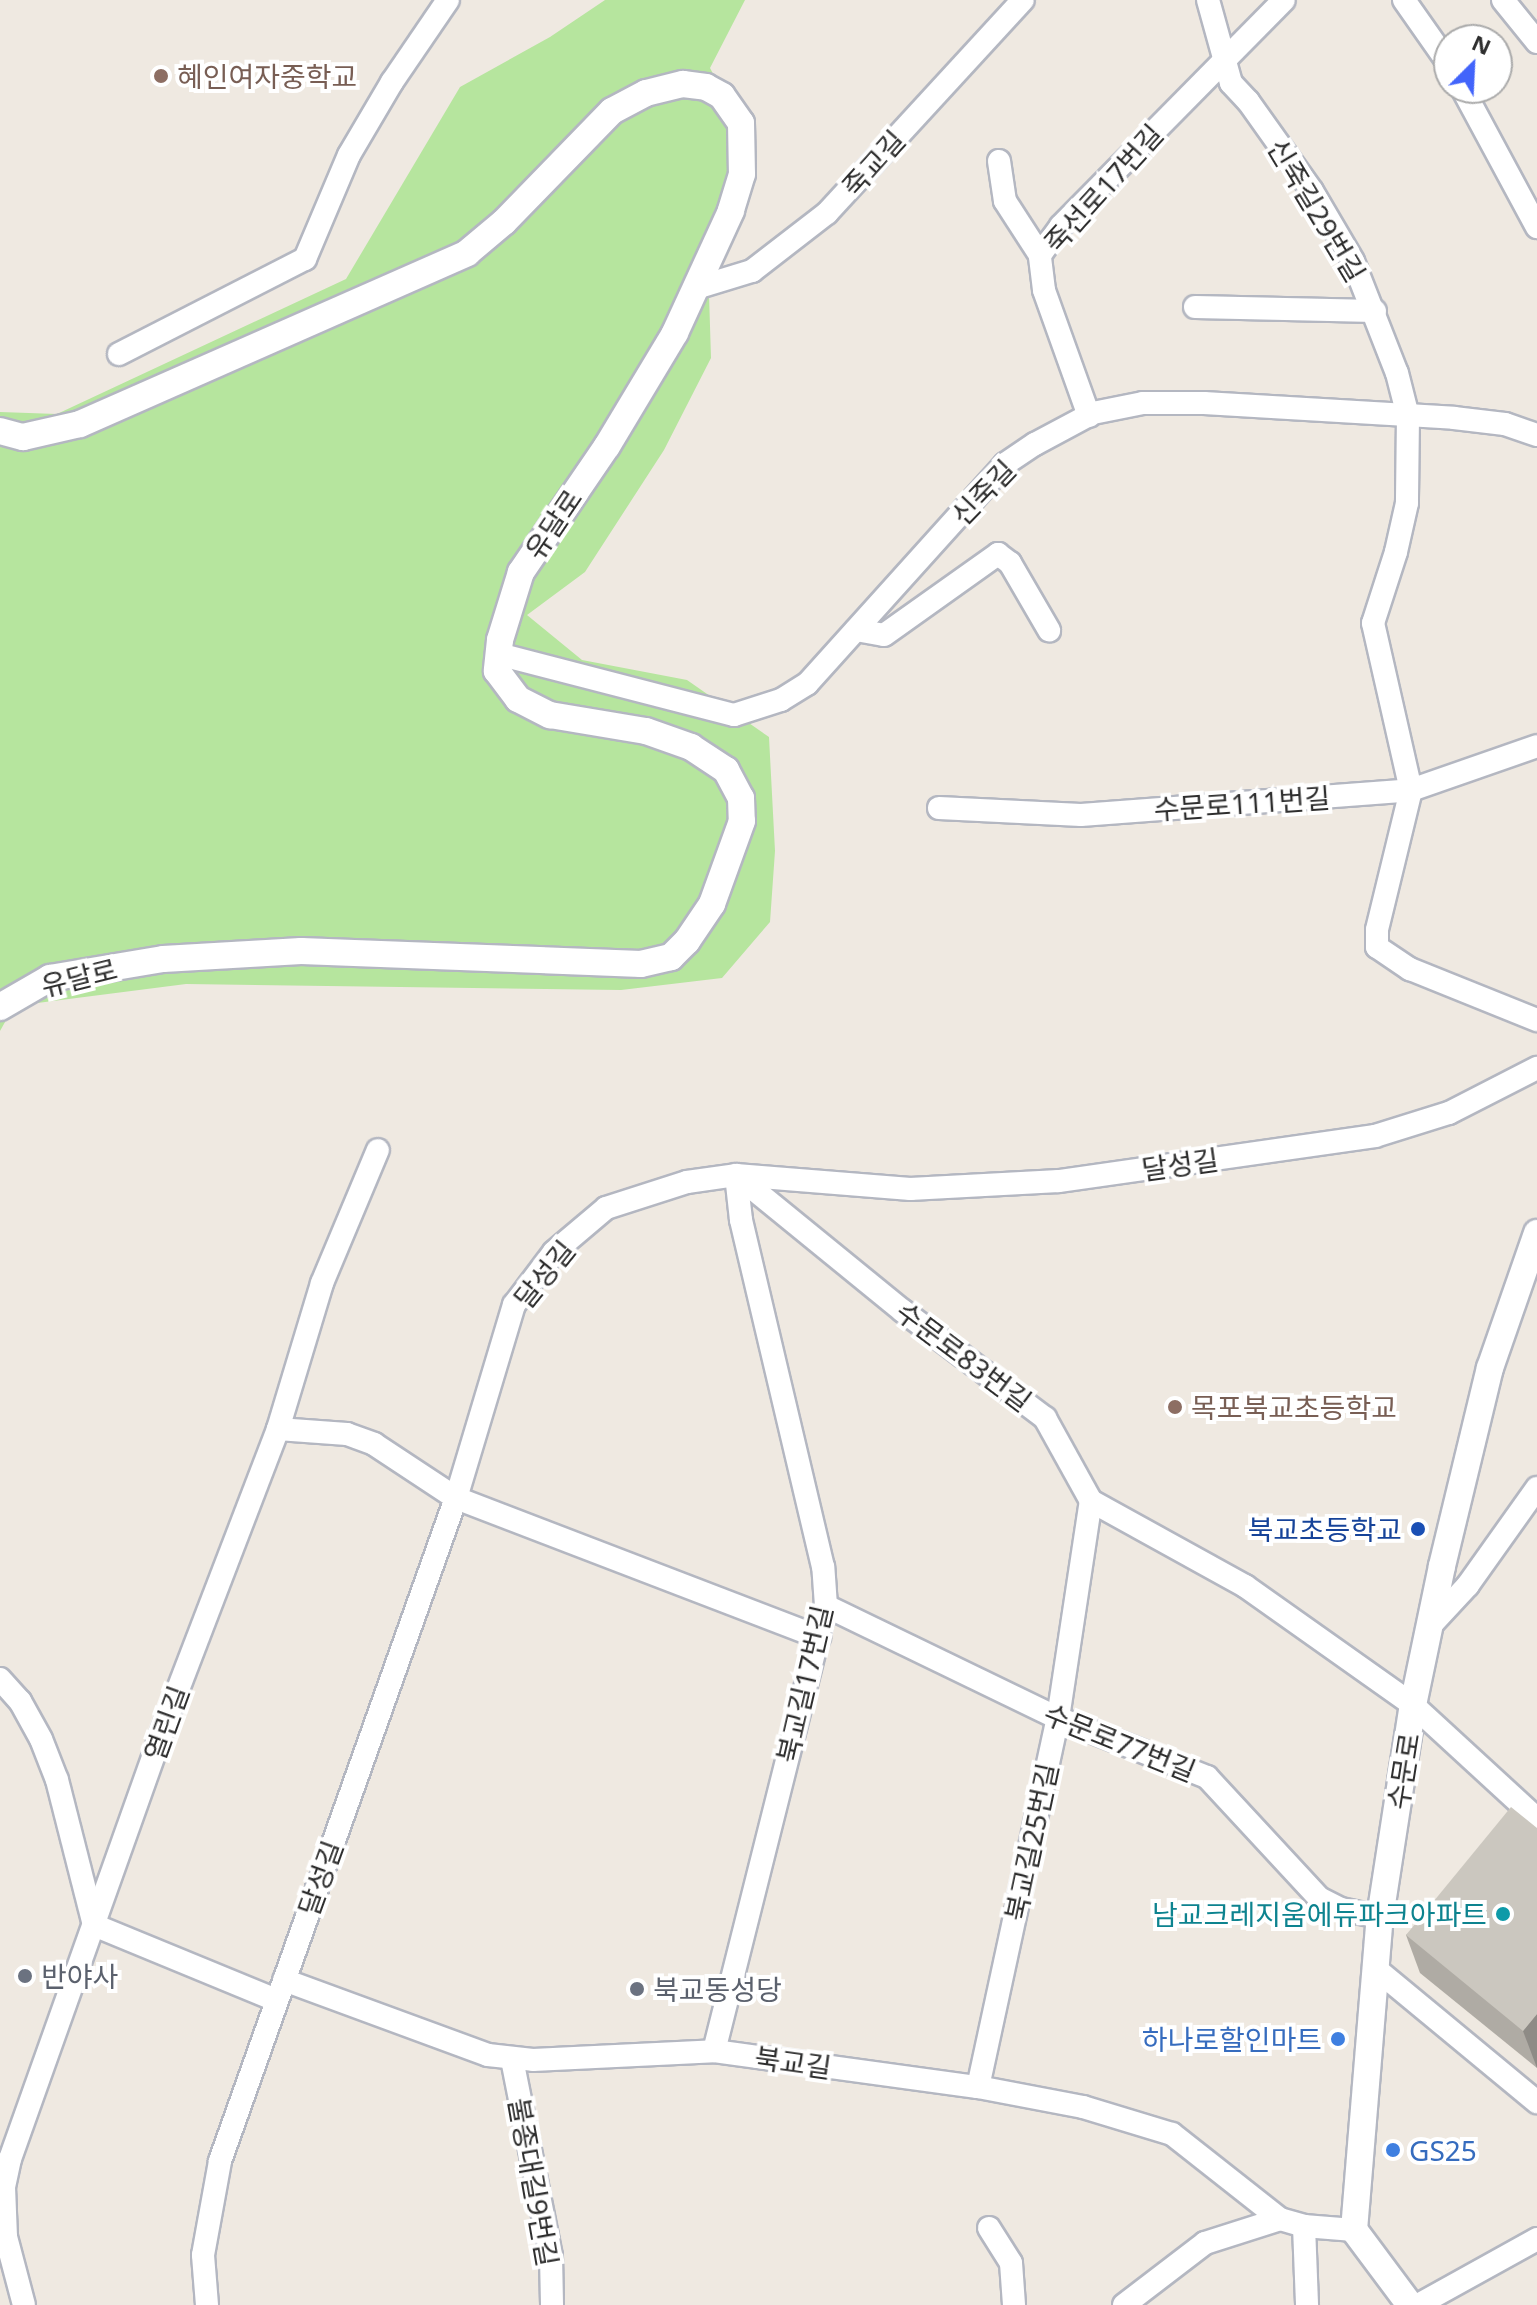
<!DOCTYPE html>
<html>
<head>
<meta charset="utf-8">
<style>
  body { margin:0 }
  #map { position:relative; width:1537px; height:2305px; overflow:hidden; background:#efe9e1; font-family:"Noto Sans","Noto Sans KR",sans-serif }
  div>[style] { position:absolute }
  .green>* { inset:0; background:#b6e59e }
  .roads { filter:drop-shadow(2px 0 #b4b7c1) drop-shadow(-2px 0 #b4b7c1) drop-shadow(0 2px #b4b7c1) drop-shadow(0 -2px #b4b7c1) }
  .minor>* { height:22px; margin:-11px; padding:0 11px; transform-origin:11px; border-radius:11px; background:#fff }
  .tertiary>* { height:26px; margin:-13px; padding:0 13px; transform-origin:13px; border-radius:13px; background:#fff }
  .wall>* { inset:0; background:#afaba4 }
  .shaded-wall>* { inset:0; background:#8e8b86 }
  .building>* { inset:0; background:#cbc7bf }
  .dots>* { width:22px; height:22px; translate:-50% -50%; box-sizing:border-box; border:4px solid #fff; border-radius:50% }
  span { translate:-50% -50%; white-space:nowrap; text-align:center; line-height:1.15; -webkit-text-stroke:8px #fff; paint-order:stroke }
  .education-label { font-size:28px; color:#785e54 }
  .left { translate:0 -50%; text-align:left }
  .street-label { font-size:28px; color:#2e2e2e }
  .transit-label { font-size:28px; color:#164399 }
  .right { translate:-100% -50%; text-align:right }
  .culture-label { font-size:28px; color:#0d838f }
  .worship-label { font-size:28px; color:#5b616d }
  .shop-label { font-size:28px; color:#366cbe }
  .north { position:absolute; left:1433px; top:24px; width:80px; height:80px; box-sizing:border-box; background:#fff; border:2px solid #ababab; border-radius:50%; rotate:24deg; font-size:22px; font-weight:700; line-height:32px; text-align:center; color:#2e2e2e }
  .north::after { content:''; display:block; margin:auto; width:28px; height:36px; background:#4264fb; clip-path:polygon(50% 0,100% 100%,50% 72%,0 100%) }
</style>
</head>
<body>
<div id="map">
  <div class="green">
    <div style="clip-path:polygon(605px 0,745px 0,710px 68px,756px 155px,708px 262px,711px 358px,664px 450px,585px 572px,527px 615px,582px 660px,687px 680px,769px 737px,775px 851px,770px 922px,722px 978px,621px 990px,186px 984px,14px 1006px,0 1031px,0 412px,57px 414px,346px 279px,460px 87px,550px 37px)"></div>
  </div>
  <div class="roads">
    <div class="minor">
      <div style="left:1208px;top:0;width:86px;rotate:74.5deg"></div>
      <div style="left:1231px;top:83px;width:25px;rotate:47deg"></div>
      <div style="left:1248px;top:101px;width:110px;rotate:54.6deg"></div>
      <div style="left:1312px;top:191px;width:81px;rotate:59.6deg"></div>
      <div style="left:1353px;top:261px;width:120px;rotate:68.6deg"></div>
      <div style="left:1397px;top:373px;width:44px;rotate:75.7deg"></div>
      <div style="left:1408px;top:416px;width:87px;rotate:90.7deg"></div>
      <div style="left:1407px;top:503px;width:50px;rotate:102.7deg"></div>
      <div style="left:1396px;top:552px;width:75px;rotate:107.9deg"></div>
      <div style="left:1373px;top:623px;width:171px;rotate:77.2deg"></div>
      <div style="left:1411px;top:790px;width:144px;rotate:103.7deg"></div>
      <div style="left:1377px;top:930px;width:17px;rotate:90deg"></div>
      <div style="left:1377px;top:947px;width:40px;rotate:34deg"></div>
      <div style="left:1410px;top:969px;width:137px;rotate:21.9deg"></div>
      <div style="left:1404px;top:0;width:78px;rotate:54.9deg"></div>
      <div style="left:1503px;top:0;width:54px;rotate:51deg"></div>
      <div style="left:1462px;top:88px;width:158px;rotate:61.7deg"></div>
      <div style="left:999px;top:161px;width:40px;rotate:81.5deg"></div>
      <div style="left:1005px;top:201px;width:64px;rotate:57.1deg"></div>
      <div style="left:696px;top:288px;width:59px;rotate:-16.9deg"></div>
      <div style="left:752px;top:271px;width:95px;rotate:-37.7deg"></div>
      <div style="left:827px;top:213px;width:289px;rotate:-47.4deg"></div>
      <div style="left:1195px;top:307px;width:180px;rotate:1.3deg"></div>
      <div style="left:119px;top:354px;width:209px;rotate:-27.1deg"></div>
      <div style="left:305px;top:259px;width:113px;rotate:-67.1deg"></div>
      <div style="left:349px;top:155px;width:85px;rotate:-59.5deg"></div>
      <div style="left:392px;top:82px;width:99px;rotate:-55.7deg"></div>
      <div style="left:1089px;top:416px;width:134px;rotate:-109.7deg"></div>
      <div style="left:1044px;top:290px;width:35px;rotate:-97deg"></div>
      <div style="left:1040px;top:255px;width:36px;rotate:-54deg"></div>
      <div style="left:1061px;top:226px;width:317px;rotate:-45.4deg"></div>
      <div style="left:856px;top:630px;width:28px;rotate:10deg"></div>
      <div style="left:884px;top:635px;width:140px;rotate:-35.4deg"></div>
      <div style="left:998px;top:554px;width:15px;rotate:37deg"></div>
      <div style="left:1010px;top:563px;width:78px;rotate:59.8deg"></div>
      <div style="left:498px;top:654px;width:244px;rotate:14.5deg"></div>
      <div style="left:734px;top:715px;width:49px;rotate:-17.7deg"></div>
      <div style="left:781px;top:700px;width:31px;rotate:-32deg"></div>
      <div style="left:807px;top:684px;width:296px;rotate:-48deg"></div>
      <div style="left:1005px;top:464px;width:36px;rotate:-34deg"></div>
      <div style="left:1035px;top:444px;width:66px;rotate:-28.1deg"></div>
      <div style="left:1093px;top:413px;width:51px;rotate:-11.3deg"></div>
      <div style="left:1143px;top:403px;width:61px"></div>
      <div style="left:1204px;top:403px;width:250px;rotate:3.4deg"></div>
      <div style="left:1454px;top:418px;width:51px;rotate:6.7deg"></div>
      <div style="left:1505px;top:424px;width:34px;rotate:19deg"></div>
      <div style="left:939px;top:808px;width:142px;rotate:2.8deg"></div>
      <div style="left:1081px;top:815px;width:331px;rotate:-4.3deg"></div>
      <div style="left:1411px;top:790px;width:133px;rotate:-19.2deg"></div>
      <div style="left:736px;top:1175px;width:215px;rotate:39.2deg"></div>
      <div style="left:903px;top:1311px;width:178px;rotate:37deg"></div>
      <div style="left:1045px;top:1418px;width:95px;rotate:61deg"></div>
      <div style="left:1091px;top:1501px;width:176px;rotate:28.9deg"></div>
      <div style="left:1245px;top:1586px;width:206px;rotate:35.3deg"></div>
      <div style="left:1413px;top:1705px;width:168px;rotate:42.6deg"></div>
      <div style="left:278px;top:1429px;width:69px;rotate:4.1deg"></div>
      <div style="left:347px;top:1434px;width:29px;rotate:20deg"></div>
      <div style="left:374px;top:1444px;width:98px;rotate:33.4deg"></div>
      <div style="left:456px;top:1498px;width:389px;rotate:21deg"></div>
      <div style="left:826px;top:1606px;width:258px;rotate:25.8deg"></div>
      <div style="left:1058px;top:1718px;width:160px;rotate:21.6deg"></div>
      <div style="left:1207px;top:1777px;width:165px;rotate:47.2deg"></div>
      <div style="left:1319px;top:1898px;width:25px;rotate:27deg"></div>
      <div style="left:1341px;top:1909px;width:40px;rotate:12deg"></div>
      <div style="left:1430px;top:1626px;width:56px;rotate:-47.2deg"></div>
      <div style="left:1468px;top:1585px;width:119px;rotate:-54.6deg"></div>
      <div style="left:0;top:1679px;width:30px;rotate:48deg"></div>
      <div style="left:20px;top:1701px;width:43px;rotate:61.1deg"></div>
      <div style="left:41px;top:1739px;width:44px;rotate:68.7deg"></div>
      <div style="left:57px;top:1780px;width:150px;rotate:75.7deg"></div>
      <div style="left:94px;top:1925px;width:197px;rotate:22.4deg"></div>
      <div style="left:1376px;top:1969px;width:209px;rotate:39.6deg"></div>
      <div style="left:284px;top:1980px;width:217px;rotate:20.2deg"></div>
      <div style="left:488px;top:2055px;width:45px;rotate:6.3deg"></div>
      <div style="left:533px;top:2060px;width:181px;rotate:-2.8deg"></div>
      <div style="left:714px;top:2051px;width:266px;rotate:7.8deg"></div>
      <div style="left:978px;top:2087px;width:107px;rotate:10.8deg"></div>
      <div style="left:1083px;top:2107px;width:93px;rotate:16.9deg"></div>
      <div style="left:1172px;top:2134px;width:137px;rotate:38.2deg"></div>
      <div style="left:714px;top:2051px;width:459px;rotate:-75.9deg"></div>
      <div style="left:826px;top:1606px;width:39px;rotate:-94deg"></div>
      <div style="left:823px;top:1567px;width:357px;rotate:-103.3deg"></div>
      <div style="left:741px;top:1220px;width:45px;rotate:-96.3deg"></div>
      <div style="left:512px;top:2059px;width:201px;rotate:78.8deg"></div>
      <div style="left:551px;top:2256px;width:49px;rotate:88.8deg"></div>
      <div style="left:978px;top:2087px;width:378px;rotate:-77.8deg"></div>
      <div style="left:1058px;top:1718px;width:219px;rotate:-81.4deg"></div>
      <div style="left:1304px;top:2226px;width:79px;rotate:87.8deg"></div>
      <div style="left:989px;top:2228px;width:41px;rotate:57.8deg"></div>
      <div style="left:1011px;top:2263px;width:42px;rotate:85.9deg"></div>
      <div style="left:24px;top:2305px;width:70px;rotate:-104.8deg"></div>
      <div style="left:6px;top:2237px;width:50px;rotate:-92.3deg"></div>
      <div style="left:4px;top:2187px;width:29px;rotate:-78deg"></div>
      <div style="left:10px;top:2159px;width:473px;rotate:-70.4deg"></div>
      <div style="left:169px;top:1713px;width:304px;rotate:-69deg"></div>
      <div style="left:278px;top:1429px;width:152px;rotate:-73.2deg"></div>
      <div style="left:322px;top:1283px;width:144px;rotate:-67.2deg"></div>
      <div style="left:207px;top:2305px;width:50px;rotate:-94.6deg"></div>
      <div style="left:203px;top:2255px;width:96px;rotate:-79.7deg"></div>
      <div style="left:220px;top:2161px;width:704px;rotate:-70.41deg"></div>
      <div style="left:456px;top:1498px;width:202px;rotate:-73.3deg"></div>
      <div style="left:514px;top:1305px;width:66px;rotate:-53deg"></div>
      <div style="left:554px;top:1252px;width:68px;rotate:-40.2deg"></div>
      <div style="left:606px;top:1208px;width:85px;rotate:-17.8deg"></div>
      <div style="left:687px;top:1182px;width:49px;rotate:-8.1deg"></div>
      <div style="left:736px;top:1175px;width:175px;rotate:4.6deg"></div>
      <div style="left:910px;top:1189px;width:149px;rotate:-3.1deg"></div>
      <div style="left:1059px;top:1181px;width:319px;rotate:-8.1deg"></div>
      <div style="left:1375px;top:1136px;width:77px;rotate:-17.3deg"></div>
      <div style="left:1449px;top:1113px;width:99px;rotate:-27.1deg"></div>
      <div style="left:1124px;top:2305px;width:102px;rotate:-37.4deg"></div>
      <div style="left:1205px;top:2243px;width:79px;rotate:-17.7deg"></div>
      <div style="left:1280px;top:2219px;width:25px;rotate:16deg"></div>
      <div style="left:1304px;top:2226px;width:50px;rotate:4.6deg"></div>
      <div style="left:1418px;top:2305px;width:136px;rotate:-29deg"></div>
    </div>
    <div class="tertiary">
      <div style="left:0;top:431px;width:24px;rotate:15deg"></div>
      <div style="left:23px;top:437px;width:58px;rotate:-12.8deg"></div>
      <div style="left:80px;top:424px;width:423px;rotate:-23.8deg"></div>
      <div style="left:467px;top:253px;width:48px;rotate:-40deg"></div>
      <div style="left:504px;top:222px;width:155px;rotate:-45.8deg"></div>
      <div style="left:612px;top:111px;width:38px;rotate:-28deg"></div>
      <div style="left:646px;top:93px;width:38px;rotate:-14deg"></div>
      <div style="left:683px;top:84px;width:23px;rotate:7deg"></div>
      <div style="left:706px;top:87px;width:18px;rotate:29deg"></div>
      <div style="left:722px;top:96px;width:33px;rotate:55deg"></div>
      <div style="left:741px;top:123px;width:51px;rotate:88.9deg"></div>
      <div style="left:742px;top:174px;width:39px;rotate:107deg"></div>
      <div style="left:731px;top:211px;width:134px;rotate:114.7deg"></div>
      <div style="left:675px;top:333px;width:132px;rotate:121deg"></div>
      <div style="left:607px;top:446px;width:153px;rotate:124.3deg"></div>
      <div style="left:521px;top:572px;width:71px;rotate:107.2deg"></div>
      <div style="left:500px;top:640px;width:31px;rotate:96deg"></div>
      <div style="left:497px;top:671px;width:35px;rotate:53deg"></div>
      <div style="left:518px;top:699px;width:36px;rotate:27deg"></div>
      <div style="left:550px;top:715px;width:97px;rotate:9.5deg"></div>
      <div style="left:646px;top:731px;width:48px;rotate:19.6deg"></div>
      <div style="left:691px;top:747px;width:42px;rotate:33.3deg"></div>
      <div style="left:726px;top:770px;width:32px;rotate:62deg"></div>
      <div style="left:741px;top:798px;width:23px;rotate:88deg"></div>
      <div style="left:742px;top:821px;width:88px;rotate:109.9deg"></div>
      <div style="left:712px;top:904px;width:45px;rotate:124deg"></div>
      <div style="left:687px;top:941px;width:23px;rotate:135deg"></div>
      <div style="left:671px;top:957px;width:31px;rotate:167deg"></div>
      <div style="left:641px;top:964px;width:340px;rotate:-177.8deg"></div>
      <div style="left:301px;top:951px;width:138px;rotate:176.7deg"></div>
      <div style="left:163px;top:959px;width:115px;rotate:170.5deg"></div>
      <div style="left:50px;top:978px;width:58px;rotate:149.9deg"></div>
      <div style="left:1410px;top:2305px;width:94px;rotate:-126.7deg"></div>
      <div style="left:1354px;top:2230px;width:314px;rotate:-85.3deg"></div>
      <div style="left:1380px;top:1917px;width:215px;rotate:-81.2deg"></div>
      <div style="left:1413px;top:1705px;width:142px;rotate:-78.2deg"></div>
      <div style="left:1442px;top:1566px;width:204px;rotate:-76.4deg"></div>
      <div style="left:1490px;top:1368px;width:143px;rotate:-70.8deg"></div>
    </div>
  </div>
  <div class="wall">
    <div style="clip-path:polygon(1537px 1828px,1537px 2068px,1420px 1973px,1406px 1935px)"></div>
  </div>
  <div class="shaded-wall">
    <div style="clip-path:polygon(1537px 2014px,1537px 2068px,1523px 2031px)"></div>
  </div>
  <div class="building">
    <div style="clip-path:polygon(1511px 1807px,1537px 1828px,1537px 2014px,1523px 2031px,1406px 1935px)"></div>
  </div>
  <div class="dots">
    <div style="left:161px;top:76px;background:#8d6e63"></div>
    <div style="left:1175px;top:1407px;background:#8d6e63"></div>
    <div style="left:1418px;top:1529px;background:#1a4fb4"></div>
    <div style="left:1503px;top:1914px;background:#0f9aa8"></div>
    <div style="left:25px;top:1976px;background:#6b7280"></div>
    <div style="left:637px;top:1989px;background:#6b7280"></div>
    <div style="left:1338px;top:2039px;background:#3f7fe0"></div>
    <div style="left:1393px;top:2150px;background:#3f7fe0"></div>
  </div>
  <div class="education-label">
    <span class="left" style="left:177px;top:76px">혜인여자중학교</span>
    <span class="left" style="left:1191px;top:1407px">목포북교초등학교</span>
  </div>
  <div class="street-label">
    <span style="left:873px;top:163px;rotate:-48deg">죽교길</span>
    <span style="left:1103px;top:188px;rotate:-48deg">죽선로17번길</span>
    <span style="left:1317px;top:210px;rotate:59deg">신죽길29번길</span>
    <span style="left:983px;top:492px;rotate:-46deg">신죽길</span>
    <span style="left:553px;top:524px;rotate:-56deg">유달로</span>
    <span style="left:1242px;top:803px;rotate:-4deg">수문로111번길</span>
    <span style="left:79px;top:977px;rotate:-14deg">유달로</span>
    <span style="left:1180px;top:1164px;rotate:-8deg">달성길</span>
    <span style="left:544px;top:1274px;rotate:-51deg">달성길</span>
    <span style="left:964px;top:1356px;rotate:37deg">수문로83번길</span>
    <span style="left:804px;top:1684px;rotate:-77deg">북교길17번길</span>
    <span style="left:166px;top:1723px;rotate:-70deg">열린길</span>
    <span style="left:1120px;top:1742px;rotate:22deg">수문로77번길</span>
    <span style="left:1403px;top:1771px;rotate:-81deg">수문로</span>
    <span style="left:1031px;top:1842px;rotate:-78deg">북교길25번길</span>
    <span style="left:320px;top:1878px;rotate:-70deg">달성길</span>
    <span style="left:793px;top:2062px;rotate:8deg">북교길</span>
    <span style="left:534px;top:2182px;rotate:80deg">불종대길9번길</span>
  </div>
  <div class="transit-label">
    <span class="right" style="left:1402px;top:1529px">북교초등학교</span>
  </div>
  <div class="culture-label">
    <span class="right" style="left:1487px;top:1914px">남교크레지움에듀파크아파트</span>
  </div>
  <div class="worship-label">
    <span class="left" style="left:41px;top:1976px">반야사</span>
    <span class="left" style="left:653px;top:1989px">북교동성당</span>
  </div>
  <div class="shop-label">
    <span class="right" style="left:1322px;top:2039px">하나로할인마트</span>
    <span class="left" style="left:1409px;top:2150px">GS25</span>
  </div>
  <div class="north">N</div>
</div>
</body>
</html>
